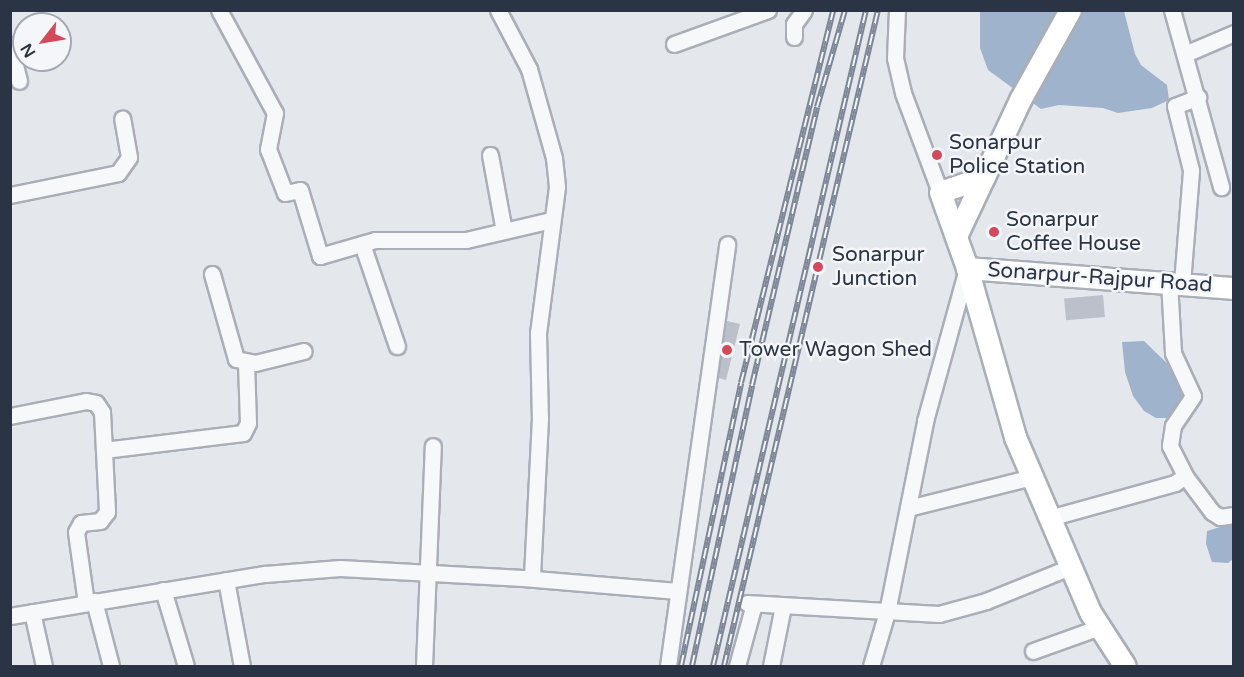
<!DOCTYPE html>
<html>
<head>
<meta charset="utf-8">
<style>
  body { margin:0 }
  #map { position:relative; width:1244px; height:677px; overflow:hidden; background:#e4e7ec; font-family:"Varela Round",sans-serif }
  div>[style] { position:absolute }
  .water>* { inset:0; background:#9fb4cc }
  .building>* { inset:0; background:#bbc0ca; transform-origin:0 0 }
  .roads { filter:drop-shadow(2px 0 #a9aeb7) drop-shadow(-2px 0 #a9aeb7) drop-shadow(0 2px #a9aeb7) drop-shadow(0 -2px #a9aeb7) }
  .street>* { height:15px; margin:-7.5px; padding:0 7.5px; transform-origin:7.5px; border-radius:7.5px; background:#f7f8fa }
  .secondary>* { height:21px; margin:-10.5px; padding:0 10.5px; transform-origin:10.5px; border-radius:10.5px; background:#fff }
  .rail>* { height:6px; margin-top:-3px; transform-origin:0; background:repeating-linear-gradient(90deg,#f4f6f9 0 11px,#7d8696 0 22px); box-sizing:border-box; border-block:2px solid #7d8696 }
  .dots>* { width:16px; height:16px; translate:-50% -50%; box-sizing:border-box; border:3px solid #f4f6f9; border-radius:50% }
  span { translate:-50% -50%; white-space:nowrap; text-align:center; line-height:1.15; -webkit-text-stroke:5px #f4f6f9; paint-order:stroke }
  .poi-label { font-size:21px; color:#2b3445 }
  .left { translate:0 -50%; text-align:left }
  .street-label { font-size:21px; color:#2b3445 }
  .frame { position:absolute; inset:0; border:12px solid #2b3445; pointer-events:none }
  .north { position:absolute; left:12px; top:12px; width:60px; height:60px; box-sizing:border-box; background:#f4f6f9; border:2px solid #a4a8b1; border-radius:50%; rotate:239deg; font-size:16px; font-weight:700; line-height:24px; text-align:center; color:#2b3445 }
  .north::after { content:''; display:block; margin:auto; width:21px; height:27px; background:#d1495b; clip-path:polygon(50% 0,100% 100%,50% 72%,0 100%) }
</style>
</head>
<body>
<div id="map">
  <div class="water">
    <div style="clip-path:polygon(980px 11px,1124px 11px,1135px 54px,1141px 65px,1167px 85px,1169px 100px,1152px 108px,1118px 113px,1103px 108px,1059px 105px,1041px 109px,988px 70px,980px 48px)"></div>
    <div style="clip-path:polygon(1144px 341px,1177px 373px,1189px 393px,1168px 418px,1156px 418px,1144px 411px,1133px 396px,1125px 372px,1122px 342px)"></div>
    <div style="clip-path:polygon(1233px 523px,1233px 559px,1228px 563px,1212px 562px,1206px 544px,1207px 531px)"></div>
  </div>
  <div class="building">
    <div style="left:1103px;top:295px;width:22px;height:39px;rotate:85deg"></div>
    <div style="clip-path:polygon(727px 321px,740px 324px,726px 380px,718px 378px)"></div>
  </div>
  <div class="roads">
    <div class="street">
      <div style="left:219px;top:10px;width:117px;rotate:61.5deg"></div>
      <div style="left:275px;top:113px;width:37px;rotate:101deg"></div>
      <div style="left:268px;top:149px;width:47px;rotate:68.9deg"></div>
      <div style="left:285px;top:193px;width:15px;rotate:-11deg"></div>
      <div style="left:300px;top:190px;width:69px;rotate:73.1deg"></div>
      <div style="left:320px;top:256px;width:57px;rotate:-16.2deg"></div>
      <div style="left:375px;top:240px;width:91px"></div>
      <div style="left:466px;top:240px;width:87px;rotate:-13.2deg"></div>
      <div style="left:498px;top:10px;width:67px;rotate:62.3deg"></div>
      <div style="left:529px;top:69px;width:92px;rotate:74.3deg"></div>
      <div style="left:554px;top:158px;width:29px;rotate:84deg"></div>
      <div style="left:557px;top:187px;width:147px;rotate:97.4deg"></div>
      <div style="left:538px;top:333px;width:85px;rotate:88.7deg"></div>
      <div style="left:540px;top:418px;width:160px;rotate:92.9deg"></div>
      <div style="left:897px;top:10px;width:48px;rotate:92.4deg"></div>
      <div style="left:895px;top:58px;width:36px;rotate:77deg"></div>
      <div style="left:903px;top:93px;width:106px;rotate:69.5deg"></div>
      <div style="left:1172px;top:10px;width:184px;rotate:74.5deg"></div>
      <div style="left:794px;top:37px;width:13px;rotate:-90deg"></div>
      <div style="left:794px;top:24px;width:17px;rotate:-54deg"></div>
      <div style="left:674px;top:44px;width:100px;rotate:-19.9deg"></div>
      <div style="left:10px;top:45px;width:37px;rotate:76deg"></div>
      <div style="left:1185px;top:54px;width:53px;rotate:-23.2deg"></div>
      <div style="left:490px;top:155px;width:77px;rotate:79.6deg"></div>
      <div style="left:10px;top:195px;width:110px;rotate:-11.5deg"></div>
      <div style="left:118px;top:173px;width:19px;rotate:-55deg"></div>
      <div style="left:129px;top:157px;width:39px;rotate:-100deg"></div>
      <div style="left:362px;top:244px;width:108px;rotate:71.1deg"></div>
      <div style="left:212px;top:274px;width:88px;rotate:74.2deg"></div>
      <div style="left:236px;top:359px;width:19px;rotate:12deg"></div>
      <div style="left:255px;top:363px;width:50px;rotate:-13.8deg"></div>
      <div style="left:1169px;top:281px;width:72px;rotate:86.8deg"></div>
      <div style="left:1173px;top:353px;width:47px;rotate:65.1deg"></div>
      <div style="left:1193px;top:396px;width:36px;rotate:124deg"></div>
      <div style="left:1173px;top:426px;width:20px;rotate:99deg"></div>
      <div style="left:1170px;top:446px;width:34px;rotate:63deg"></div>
      <div style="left:1185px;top:476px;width:45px;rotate:53.1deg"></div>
      <div style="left:1212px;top:512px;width:9px;rotate:32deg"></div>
      <div style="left:1220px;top:517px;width:14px;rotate:-8deg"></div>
      <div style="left:1182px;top:283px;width:113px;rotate:-85.4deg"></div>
      <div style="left:1191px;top:170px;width:66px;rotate:-104deg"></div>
      <div style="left:1175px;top:106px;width:25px;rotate:-21deg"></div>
      <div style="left:10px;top:416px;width:77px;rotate:-11.2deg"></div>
      <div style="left:86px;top:401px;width:10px;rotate:11deg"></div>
      <div style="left:96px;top:403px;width:11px;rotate:56deg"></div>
      <div style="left:102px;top:412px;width:100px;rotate:87.1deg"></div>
      <div style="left:107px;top:512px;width:11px;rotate:128deg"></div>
      <div style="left:100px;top:521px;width:19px;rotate:174deg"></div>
      <div style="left:81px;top:523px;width:10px;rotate:119deg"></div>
      <div style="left:76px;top:532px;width:72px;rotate:82deg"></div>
      <div style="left:104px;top:450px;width:140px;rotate:-7deg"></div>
      <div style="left:243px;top:433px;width:11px;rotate:-63deg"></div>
      <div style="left:248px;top:423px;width:59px;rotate:-91.9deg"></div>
      <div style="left:908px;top:508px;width:128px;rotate:-14deg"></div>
      <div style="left:1049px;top:518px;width:131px;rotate:-15.5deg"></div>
      <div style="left:1175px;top:483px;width:12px;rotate:-35deg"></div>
      <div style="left:226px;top:580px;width:87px;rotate:79.5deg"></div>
      <div style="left:163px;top:590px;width:79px;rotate:73.2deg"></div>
      <div style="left:94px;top:601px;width:67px;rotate:75.3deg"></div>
      <div style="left:747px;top:603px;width:192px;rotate:3.3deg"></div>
      <div style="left:939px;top:614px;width:49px;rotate:-15.5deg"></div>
      <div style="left:986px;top:601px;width:91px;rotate:-22deg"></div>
      <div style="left:32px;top:612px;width:55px;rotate:77.5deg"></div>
      <div style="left:10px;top:616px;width:258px;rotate:-9.4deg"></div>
      <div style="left:265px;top:574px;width:75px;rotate:-4.6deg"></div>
      <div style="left:340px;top:568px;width:183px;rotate:3.1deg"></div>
      <div style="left:523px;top:578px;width:155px;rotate:4.8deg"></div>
      <div style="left:1033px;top:651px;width:71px;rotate:-19.7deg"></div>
      <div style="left:424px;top:666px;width:220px;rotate:-87.7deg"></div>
      <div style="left:668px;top:666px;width:426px;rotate:-82deg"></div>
      <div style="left:737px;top:666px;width:64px;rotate:-74.7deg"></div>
      <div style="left:771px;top:666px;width:61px;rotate:-78.7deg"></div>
      <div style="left:871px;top:666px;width:56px;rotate:-73.5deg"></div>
      <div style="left:887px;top:612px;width:195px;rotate:-78.7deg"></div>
      <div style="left:925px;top:421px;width:159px;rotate:-74.6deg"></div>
    </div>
    <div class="secondary">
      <div style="left:984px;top:177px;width:46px;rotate:161.2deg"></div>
      <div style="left:940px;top:192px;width:81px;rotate:70.4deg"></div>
      <div style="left:967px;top:268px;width:176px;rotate:74.1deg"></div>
      <div style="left:1015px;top:437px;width:190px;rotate:66.8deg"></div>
      <div style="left:1090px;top:612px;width:64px;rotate:57.1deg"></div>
      <div style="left:956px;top:236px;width:153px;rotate:-64.8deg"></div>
      <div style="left:1021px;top:98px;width:101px;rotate:-60.9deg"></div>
      <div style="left:967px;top:268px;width:268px;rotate:4.3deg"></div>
    </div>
  </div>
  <div class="rail">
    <div style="left:681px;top:666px;width:289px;rotate:-78deg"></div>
    <div style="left:741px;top:383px;width:384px;rotate:-76.1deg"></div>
    <div style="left:692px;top:666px;width:287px;rotate:-77.9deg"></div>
    <div style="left:752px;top:385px;width:285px;rotate:-76.8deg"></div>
    <div style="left:817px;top:107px;width:101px;rotate:-73.9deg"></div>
    <div style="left:713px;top:666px;width:674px;rotate:-76.87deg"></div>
    <div style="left:724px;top:666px;width:674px;rotate:-76.79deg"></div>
  </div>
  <div class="dots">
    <div style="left:937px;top:155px;background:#d1495b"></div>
    <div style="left:994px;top:232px;background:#d1495b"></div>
    <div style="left:818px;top:267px;background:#d1495b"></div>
    <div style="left:727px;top:350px;background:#d1495b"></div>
  </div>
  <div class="poi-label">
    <span class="left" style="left:949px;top:155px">Sonarpur<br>Police Station</span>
    <span class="left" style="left:1006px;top:232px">Sonarpur<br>Coffee House</span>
    <span class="left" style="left:832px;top:267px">Sonarpur<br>Junction</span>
    <span class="left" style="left:739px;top:350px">Tower Wagon Shed</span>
  </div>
  <div class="street-label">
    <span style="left:1100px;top:278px;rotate:4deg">Sonarpur-Rajpur Road</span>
  </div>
  <div class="frame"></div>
  <div class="north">N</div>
</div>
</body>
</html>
